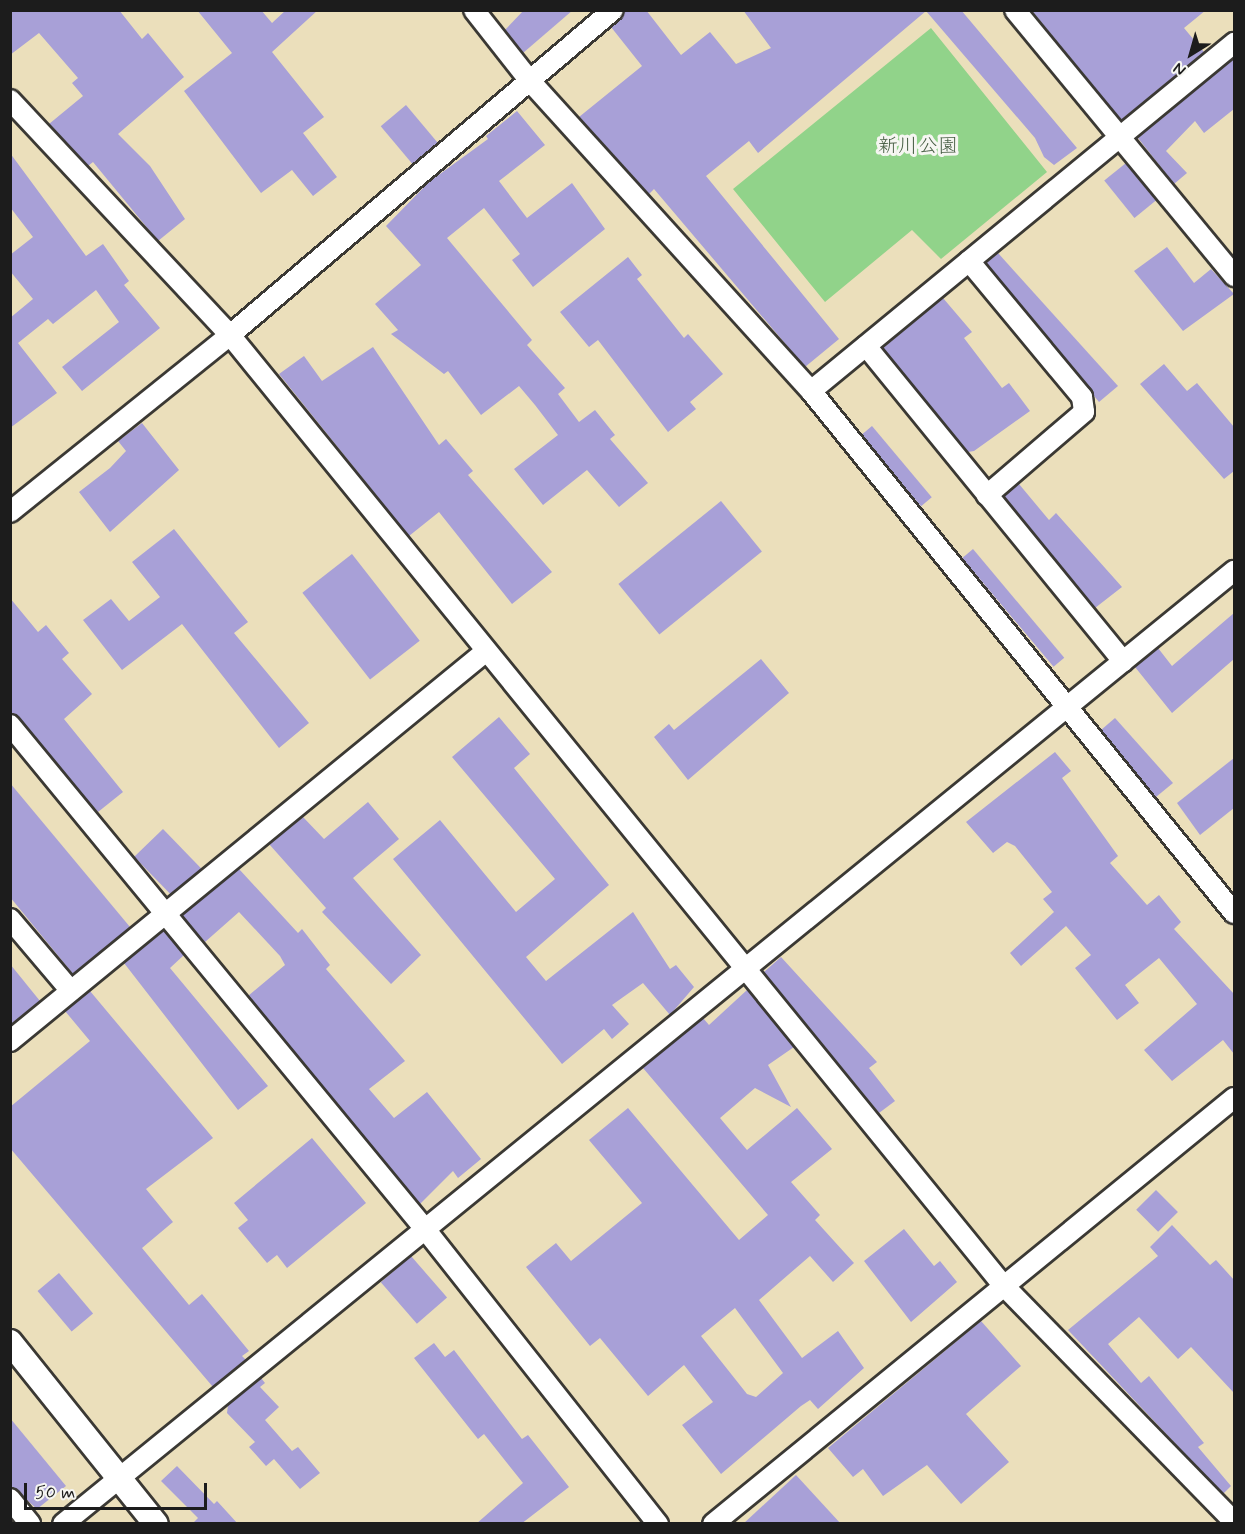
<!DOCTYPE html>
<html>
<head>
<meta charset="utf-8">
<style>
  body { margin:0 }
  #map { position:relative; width:1245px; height:1534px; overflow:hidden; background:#ebdfbb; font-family:Mynerve,"Klee One",sans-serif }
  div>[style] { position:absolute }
  .green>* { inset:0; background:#91d38a }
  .building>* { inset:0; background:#a8a0d7; transform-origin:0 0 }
  .roads { filter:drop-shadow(2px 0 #3b3934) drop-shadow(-2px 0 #3b3934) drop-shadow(0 2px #3b3934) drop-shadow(0 -2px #3b3934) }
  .minor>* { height:20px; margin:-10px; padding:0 10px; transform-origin:10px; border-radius:10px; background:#fff }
  .tertiary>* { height:24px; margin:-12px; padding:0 12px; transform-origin:12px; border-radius:12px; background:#fff }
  span { translate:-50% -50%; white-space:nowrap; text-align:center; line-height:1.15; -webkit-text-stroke:6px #f6f6f2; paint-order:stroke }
  .park-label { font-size:20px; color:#455c42 }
  .frame { position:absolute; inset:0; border:12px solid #1c1c1c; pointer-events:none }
  .north { position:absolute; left:1161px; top:24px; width:60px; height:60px; -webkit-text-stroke:4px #f6f6f2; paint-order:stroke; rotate:217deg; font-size:16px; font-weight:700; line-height:24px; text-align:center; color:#1c1c1c }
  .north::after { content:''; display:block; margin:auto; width:21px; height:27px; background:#1c1c1c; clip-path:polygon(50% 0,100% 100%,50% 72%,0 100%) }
  .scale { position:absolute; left:24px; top:1483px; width:183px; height:27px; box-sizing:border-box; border:3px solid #1c1c1c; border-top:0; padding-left:8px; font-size:18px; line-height:21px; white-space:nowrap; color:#1c1c1c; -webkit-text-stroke:4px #f6f6f2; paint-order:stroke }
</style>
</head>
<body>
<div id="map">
  <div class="green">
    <div style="clip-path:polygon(931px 28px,1047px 172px,941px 259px,912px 230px,825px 302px,733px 189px)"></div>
  </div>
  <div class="building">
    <div style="clip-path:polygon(10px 10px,119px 10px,142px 39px,148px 33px,184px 77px,118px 134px,150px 166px,185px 219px,158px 241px,93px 162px,88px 166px,49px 124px,83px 96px,72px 83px,78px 78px,39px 33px,10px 55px)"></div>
    <div style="clip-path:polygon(197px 10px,261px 10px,272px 23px,286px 10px,318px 10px,272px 52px,324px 117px,303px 133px,337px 177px,313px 196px,292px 170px,261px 193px,184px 91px,232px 53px)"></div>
    <div style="clip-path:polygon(524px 10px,573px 10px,523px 53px,505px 30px)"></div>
    <div style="clip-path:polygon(625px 10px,646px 10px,681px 55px,710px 32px,736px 64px,771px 48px,743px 10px,961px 10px,1077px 148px,1054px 165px,1044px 157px,1035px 138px,926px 11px,758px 153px,749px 141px,706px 176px,839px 339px,805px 367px,654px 189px,649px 194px,579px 117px,642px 66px,611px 27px)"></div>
    <div style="clip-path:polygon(1031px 10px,1206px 10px,1184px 28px,1204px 52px,1121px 120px)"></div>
    <div style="clip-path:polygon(1234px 58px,1234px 109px,1204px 133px,1195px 121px,1166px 151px,1187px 173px,1174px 184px,1138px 138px)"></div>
    <div style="left:406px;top:105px;width:50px;height:33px;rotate:50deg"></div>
    <div style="clip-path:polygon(517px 111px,545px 145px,499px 181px,527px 218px,572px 183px,605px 229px,533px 287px,512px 260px,520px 254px,484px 208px,447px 238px,532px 340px,527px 345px,565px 388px,558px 394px,579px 422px,595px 410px,615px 435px,610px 439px,648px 483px,619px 507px,587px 470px,543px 505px,514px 469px,558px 435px,535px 405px,519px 386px,481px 415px,448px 371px,444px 374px,391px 334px,398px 330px,375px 304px,421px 265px,386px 226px,429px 182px,488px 139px,486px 136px)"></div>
    <div style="clip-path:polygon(10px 153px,86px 256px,103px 244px,129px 281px,124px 285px,160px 328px,82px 391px,62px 367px,119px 322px,96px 290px,53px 324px,48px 319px,18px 343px,57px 393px,10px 428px,10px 318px,33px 299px,10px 271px,10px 255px,33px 237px,10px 207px)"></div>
    <div style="left:1126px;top:163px;width:48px;height:28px;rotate:51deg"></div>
    <div style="clip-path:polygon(1167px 247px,1194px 283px,1211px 269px,1234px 294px,1183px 331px,1134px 271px)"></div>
    <div style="clip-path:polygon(998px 253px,1118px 386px,1099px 402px,986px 263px)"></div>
    <div style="clip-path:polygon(628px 257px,642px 275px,637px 279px,684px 338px,688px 334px,723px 374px,690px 402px,696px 409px,668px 432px,598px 340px,589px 347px,560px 312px)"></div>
    <div style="clip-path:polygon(943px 298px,972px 332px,964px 338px,1002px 388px,1009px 383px,1030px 411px,974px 451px,968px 452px,883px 348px)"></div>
    <div style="clip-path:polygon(373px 347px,439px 445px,446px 439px,473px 471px,468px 475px,552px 572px,512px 604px,439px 512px,409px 536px,279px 374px,304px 356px,322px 381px)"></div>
    <div style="clip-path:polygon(1164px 364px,1187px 391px,1197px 383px,1234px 427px,1234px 471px,1224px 479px,1140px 384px)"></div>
    <div style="clip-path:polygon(142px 423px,179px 470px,110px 532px,79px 492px,110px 468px,126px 451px,118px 441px)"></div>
    <div style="left:872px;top:426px;width:93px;height:14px;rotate:50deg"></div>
    <div style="clip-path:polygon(1019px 484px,1049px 520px,1056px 513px,1122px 587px,1095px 608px,1004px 496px)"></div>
    <div style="left:721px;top:501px;width:65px;height:132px;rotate:51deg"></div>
    <div style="clip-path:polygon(174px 529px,248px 622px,234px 633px,309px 723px,279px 748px,182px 624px,122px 670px,83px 620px,111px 599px,129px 621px,160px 597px,132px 562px)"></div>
    <div style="left:973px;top:549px;width:142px;height:14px;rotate:50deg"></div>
    <div style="left:352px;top:554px;width:110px;height:63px;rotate:52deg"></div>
    <div style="clip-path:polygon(10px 598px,38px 632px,46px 625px,69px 653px,62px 659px,92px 694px,64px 719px,123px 792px,98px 812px,10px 713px)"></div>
    <div style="clip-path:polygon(1234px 613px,1234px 659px,1172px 713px,1135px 667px,1158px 648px,1172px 666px)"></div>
    <div style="clip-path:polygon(761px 659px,789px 693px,688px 780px,654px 737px,669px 724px,674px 730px)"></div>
    <div style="clip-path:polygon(499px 717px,530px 754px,514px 768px,609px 885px,526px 957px,546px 981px,633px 912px,670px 969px,676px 965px,694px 987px,670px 1015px,643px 983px,612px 1005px,629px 1024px,612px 1039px,604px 1029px,562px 1064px,393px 859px,440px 820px,516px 912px,555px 879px,452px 757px)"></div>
    <div style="clip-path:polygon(1115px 718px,1173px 783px,1156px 797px,1101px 730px)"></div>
    <div style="clip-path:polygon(1055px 752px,1071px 771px,1062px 778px,1118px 856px,1110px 863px,1147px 905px,1159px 895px,1181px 922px,1174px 929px,1234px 994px,1234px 1054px,1223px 1040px,1172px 1081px,1144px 1050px,1197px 1004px,1159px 958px,1125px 985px,1139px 1003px,1117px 1020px,1075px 968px,1091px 955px,1066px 926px,1021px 966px,1010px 953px,1054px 912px,1043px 899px,1052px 892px,1015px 846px,1007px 842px,993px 853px,966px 822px)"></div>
    <div style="clip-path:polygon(1234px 758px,1234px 808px,1200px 835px,1177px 803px)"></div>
    <div style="clip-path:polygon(10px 783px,130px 927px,73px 974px,10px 897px)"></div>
    <div style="clip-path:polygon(368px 802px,399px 839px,353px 878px,421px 955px,391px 984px,322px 912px,326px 908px,269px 844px,303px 817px,324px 839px)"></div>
    <div style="left:163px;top:829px;width:55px;height:40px;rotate:46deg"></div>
    <div style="clip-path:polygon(239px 869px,298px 933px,302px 929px,330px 965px,326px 969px,405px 1061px,369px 1089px,394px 1118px,427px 1092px,481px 1159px,458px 1178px,453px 1171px,420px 1204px,248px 996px,285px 965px,280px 956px,239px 912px,205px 942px,182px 915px)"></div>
    <div style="clip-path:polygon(164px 931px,184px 955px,170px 968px,268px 1086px,238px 1110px,124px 963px)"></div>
    <div style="clip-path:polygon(781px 957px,877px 1062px,869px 1068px,895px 1101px,879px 1113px,764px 972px)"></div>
    <div style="clip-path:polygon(10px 964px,40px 1001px,10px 1025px)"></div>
    <div style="clip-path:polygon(evenodd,747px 990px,794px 1047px,768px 1065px,791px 1107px,755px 1088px,720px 1118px,747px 1150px,797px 1108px,832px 1149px,791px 1182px,820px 1215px,815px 1220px,854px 1263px,833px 1282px,810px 1256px,759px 1300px,802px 1358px,838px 1331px,864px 1368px,818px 1409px,810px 1400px,801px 1406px,721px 1474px,682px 1425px,713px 1402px,684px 1365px,648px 1396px,600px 1338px,590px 1346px,526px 1267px,556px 1243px,571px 1261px,642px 1203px,589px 1140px,628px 1108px,739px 1240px,768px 1215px,643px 1068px,703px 1018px,709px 1025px,747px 990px,735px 1308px,783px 1373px,756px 1397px,747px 1394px,701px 1336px,735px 1308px)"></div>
    <div style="clip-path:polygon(90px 991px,213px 1138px,146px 1189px,173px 1222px,142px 1248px,189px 1305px,202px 1294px,249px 1351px,242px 1356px,246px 1360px,213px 1387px,10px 1148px,10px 1107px,90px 1041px,65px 1011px)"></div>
    <div style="clip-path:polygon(312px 1138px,366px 1203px,287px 1268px,277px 1255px,267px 1263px,238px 1228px,248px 1220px,234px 1203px)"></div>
    <div style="left:1156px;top:1190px;width:31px;height:28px;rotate:45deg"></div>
    <div style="clip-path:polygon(1172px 1225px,1210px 1265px,1216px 1260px,1234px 1280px,1234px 1393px,1191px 1347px,1178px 1359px,1139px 1317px,1108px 1344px,1141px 1383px,1149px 1376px,1204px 1443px,1198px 1447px,1231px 1486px,1223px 1494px,1068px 1330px,1158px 1256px,1150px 1247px)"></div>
    <div style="clip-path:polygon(904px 1229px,934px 1266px,940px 1261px,957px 1282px,911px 1322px,864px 1261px)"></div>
    <div style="left:411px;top:1256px;width:55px;height:40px;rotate:49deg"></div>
    <div style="left:59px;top:1273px;width:53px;height:28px;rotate:50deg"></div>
    <div style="clip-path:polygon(981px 1321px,1021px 1366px,966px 1414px,1009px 1462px,961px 1504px,927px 1465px,883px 1496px,863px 1469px,853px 1477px,828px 1448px)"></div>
    <div style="clip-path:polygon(434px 1343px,445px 1357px,454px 1350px,522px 1439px,528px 1435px,569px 1487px,521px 1524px,476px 1524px,523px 1483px,484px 1434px,478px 1439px,414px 1358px)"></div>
    <div style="clip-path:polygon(261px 1378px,265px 1383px,260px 1387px,279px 1407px,265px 1420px,292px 1451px,298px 1447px,320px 1473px,300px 1489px,274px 1459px,266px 1466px,249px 1447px,255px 1442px,227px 1413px,228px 1405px)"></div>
    <div style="clip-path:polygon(10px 1418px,66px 1486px,37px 1509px,10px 1485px)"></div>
    <div style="clip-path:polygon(177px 1466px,214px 1504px,217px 1501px,238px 1524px,192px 1524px,198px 1518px,161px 1481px)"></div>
    <div style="clip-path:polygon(796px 1475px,841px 1524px,743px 1524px)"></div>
  </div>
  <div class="roads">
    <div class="minor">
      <div style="left:474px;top:10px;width:89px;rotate:51.8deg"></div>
      <div style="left:529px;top:80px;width:420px;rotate:47.8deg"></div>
      <div style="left:811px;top:391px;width:672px;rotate:50.98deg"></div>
      <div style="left:1015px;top:10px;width:345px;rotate:50.5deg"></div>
      <div style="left:10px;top:100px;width:322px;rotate:46.9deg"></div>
      <div style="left:230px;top:335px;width:1225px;rotate:50.87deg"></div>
      <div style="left:1003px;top:1285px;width:331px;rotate:45.7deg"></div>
      <div style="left:969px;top:261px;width:177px;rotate:50.3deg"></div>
      <div style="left:1082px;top:397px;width:15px;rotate:82deg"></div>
      <div style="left:1084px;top:412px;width:128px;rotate:139.4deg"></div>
      <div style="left:866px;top:346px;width:407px;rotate:50.8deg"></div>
      <div style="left:811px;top:391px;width:548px;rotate:-39.44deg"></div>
      <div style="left:10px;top:512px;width:282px;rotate:-38.8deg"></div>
      <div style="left:230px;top:335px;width:502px;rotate:-40.32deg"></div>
      <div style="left:10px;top:725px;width:653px;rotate:50.53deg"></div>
      <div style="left:425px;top:1229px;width:376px;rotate:51.7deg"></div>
      <div style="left:10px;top:919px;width:94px;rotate:49.7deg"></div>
      <div style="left:10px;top:1041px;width:614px;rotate:-39.32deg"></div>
      <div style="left:10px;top:1499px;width:32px;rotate:51deg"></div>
      <div style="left:63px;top:1524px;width:1510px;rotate:-39.14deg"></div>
      <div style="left:713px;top:1524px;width:673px;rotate:-39.27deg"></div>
    </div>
    <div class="tertiary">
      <div style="left:10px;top:1342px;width:233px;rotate:51.3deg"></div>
    </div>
  </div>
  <div class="park-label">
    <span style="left:918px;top:146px">新川公園</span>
  </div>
  <div class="frame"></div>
  <div class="north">N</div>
  <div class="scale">50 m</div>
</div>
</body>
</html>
